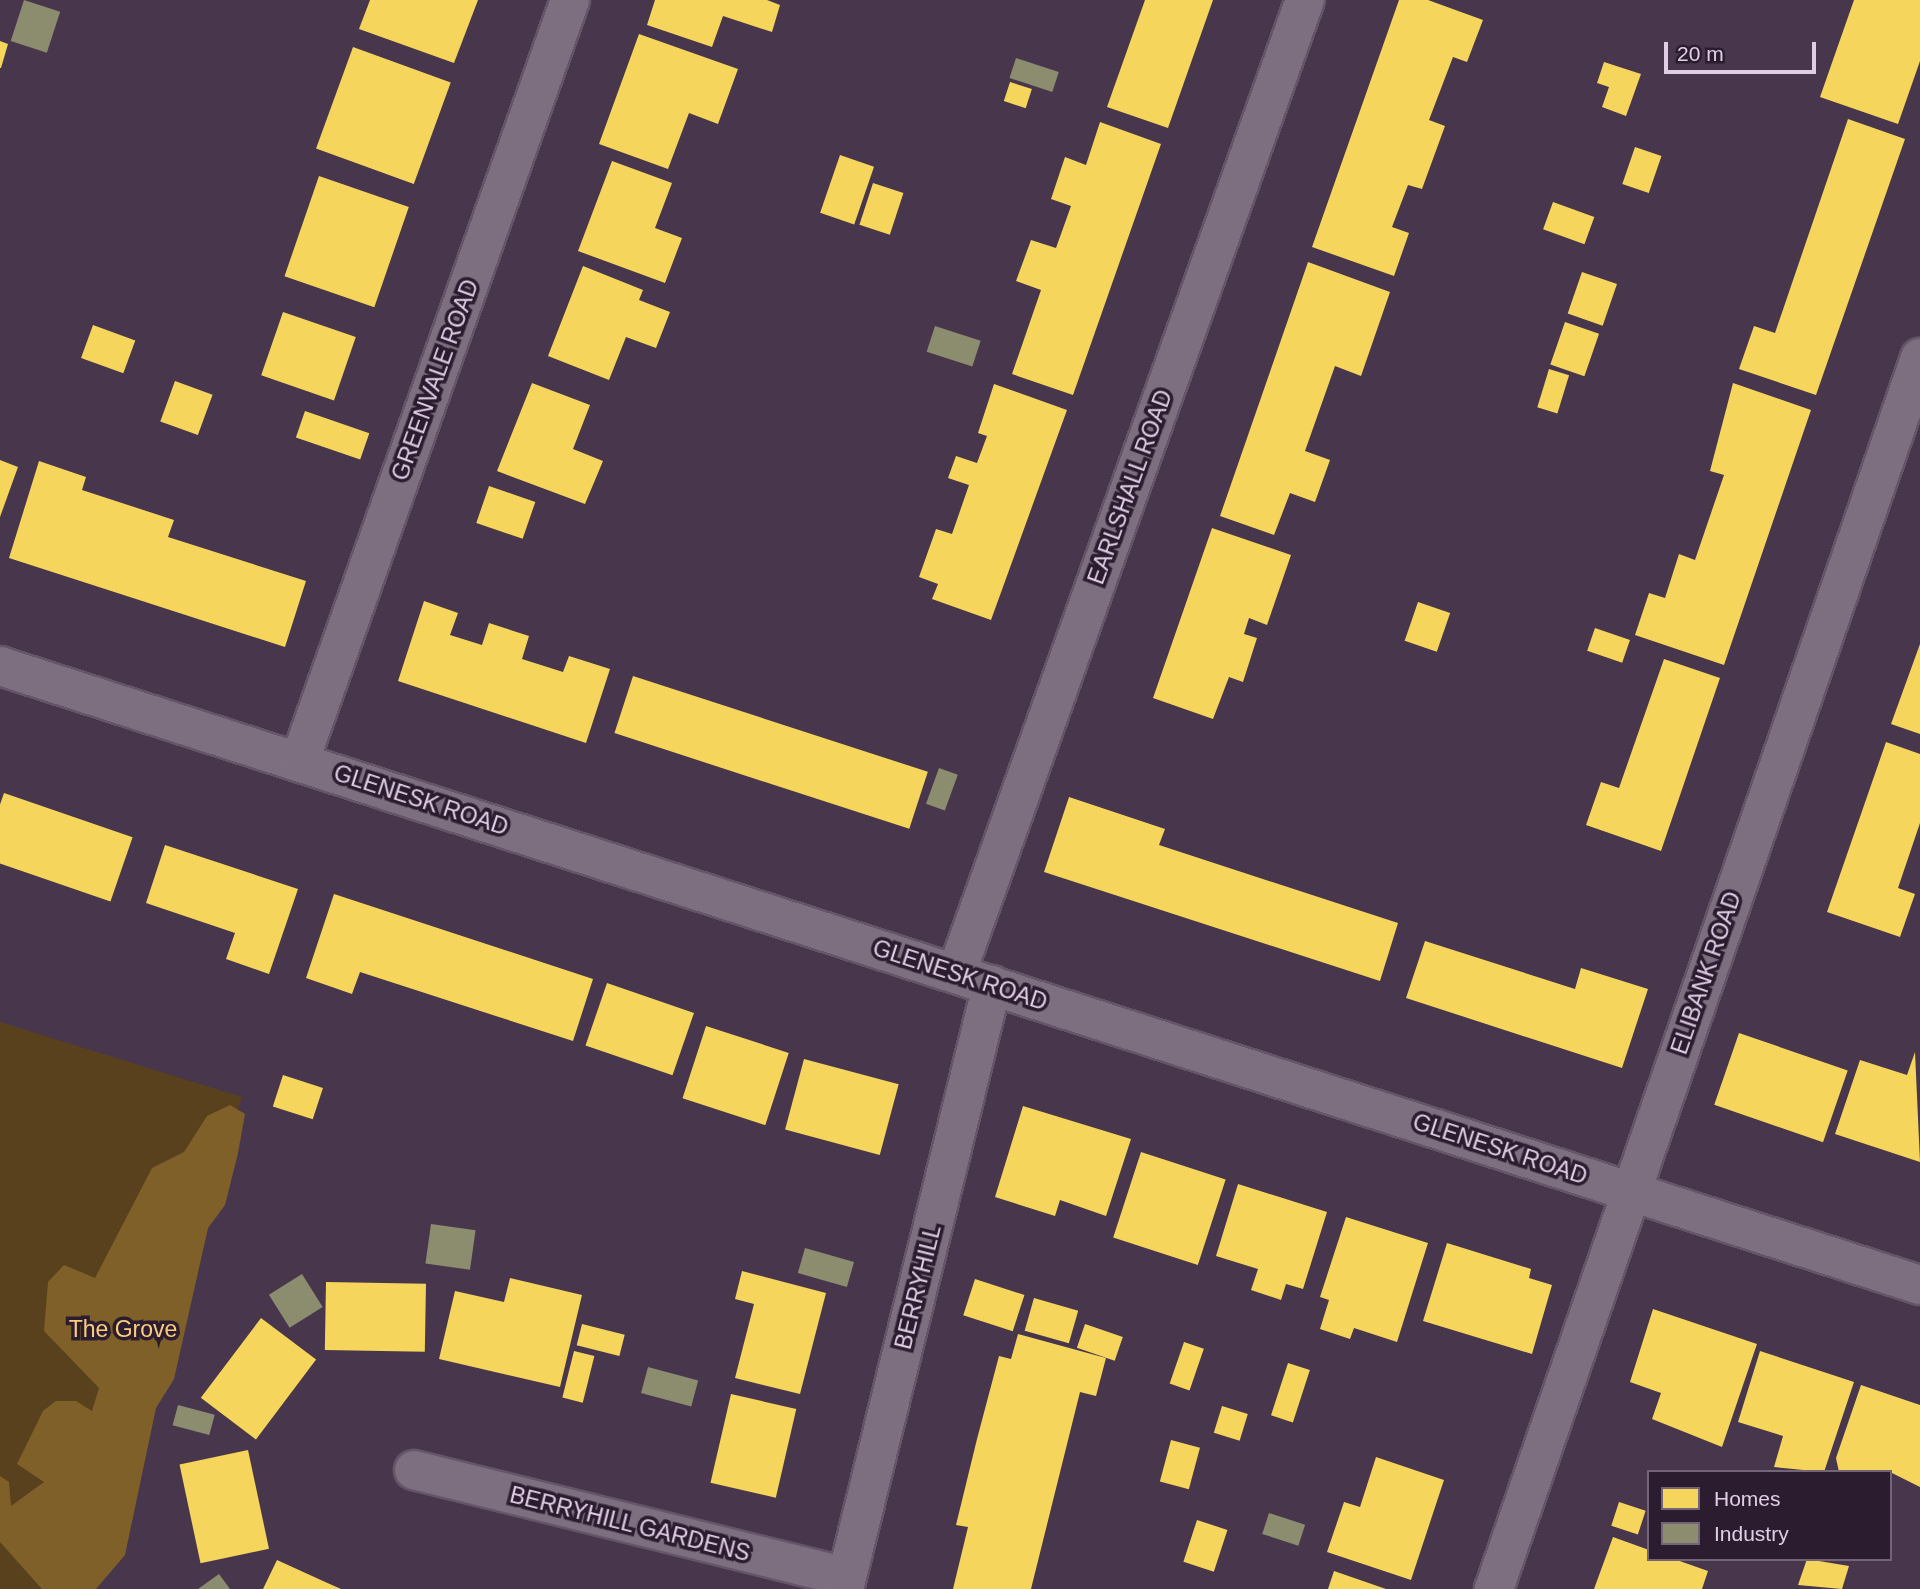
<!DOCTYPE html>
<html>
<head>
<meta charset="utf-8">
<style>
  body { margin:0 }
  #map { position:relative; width:1920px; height:1589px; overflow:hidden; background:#48374c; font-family:Arial,sans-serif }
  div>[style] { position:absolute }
  .green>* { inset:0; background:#58411c }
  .forest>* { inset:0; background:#806029 }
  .homes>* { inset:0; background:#f6d55c; transform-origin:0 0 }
  .industry>* { inset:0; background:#8c8c6e; transform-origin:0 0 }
  .roads { filter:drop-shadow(2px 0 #645568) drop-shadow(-2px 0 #645568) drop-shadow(0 2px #645568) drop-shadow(0 -2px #645568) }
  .minor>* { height:38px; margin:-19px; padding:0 19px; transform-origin:19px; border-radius:19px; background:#7d6f80 }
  span { translate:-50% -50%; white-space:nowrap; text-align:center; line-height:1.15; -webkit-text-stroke:7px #2b1d2f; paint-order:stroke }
  .street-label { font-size:23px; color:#e1cee6 }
  .park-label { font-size:23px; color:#fbcc7c }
  .legend { position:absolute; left:1647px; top:1470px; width:245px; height:91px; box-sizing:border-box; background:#2b1d2f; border:2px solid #746478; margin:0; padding:9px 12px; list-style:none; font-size:21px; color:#e1cee6 }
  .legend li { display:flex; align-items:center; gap:14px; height:35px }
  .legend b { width:35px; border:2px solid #746478 }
  .scale { position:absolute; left:1664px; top:42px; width:152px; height:32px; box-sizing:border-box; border:4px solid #e1cee6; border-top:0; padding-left:9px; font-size:21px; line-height:24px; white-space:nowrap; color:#e1cee6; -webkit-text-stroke:5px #2b1d2f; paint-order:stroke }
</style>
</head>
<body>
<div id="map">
  <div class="green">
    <div style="clip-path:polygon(0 1022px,242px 1097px,80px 1589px,0 1589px)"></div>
  </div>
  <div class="forest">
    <div style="clip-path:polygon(230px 1105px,245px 1114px,238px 1153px,225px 1205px,208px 1228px,174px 1379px,156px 1408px,125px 1555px,96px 1589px,42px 1589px,0 1542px,0 1476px,9px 1482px,11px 1506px,44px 1482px,17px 1464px,43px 1411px,56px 1401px,76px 1401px,92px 1411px,99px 1388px,44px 1331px,48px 1282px,64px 1265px,95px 1278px,152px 1168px,184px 1152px,207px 1116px)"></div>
  </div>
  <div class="homes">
    <div style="clip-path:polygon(370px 0,478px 0,454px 63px,359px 29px)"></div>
    <div style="clip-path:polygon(655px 0,767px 0,780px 5px,772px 32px,723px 16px,712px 47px,647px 25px)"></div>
    <div style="clip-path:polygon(1145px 0,1213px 0,1168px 128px,1107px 107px)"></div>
    <div style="clip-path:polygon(1399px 0,1428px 0,1483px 20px,1467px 62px,1453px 57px,1429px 120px,1445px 126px,1422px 189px,1408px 185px,1392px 227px,1409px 233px,1394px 276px,1312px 247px)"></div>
    <div style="clip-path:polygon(1854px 0,1920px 0,1920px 61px,1898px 124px,1820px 97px)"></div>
    <div style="clip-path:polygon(639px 34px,738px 69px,718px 124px,689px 113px,668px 169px,599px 144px)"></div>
    <div style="clip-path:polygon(0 41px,8px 44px,1px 68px,0 68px)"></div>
    <div style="left:353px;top:47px;width:104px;height:108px;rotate:20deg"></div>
    <div style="clip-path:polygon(1604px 62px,1641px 74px,1626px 116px,1602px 107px,1609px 87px,1597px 83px)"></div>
    <div style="left:1010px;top:82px;width:23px;height:20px;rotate:18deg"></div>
    <div style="clip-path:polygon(1848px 119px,1905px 139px,1816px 395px,1739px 369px,1754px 326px,1775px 333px)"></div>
    <div style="clip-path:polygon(1100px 122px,1161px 144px,1073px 395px,1012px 374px,1041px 290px,1016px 281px,1031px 240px,1056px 248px,1071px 206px,1051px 199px,1065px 157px,1086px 165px)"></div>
    <div style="left:1635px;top:147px;width:28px;height:39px;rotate:19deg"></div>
    <div style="left:840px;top:155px;width:36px;height:61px;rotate:19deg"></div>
    <div style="clip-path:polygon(612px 161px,672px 183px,655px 228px,682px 238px,665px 283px,578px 251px)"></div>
    <div style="left:319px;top:176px;width:95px;height:106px;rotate:19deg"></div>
    <div style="left:873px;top:183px;width:32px;height:44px;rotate:18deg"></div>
    <div style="left:1553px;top:202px;width:44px;height:29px;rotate:20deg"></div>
    <div style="clip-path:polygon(1308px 262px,1390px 292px,1361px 376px,1335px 366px,1305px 451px,1330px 460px,1315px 502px,1290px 493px,1274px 535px,1220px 516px)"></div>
    <div style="clip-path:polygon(583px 266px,643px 290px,639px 300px,670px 312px,656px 348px,626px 337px,609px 380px,548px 356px)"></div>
    <div style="left:1582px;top:272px;width:37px;height:44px;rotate:19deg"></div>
    <div style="left:283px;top:312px;width:77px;height:67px;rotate:19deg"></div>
    <div style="left:1565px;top:322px;width:36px;height:45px;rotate:19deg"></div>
    <div style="left:93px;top:325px;width:45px;height:35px;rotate:20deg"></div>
    <div style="left:1549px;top:369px;width:21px;height:40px;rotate:17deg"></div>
    <div style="left:175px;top:381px;width:40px;height:43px;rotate:20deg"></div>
    <div style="clip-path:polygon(532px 383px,590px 405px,573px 449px,603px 461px,585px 504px,497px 471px)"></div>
    <div style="clip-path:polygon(1733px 383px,1811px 410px,1724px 665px,1635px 635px,1649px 593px,1665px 598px,1679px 554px,1695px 560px,1724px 475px,1710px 471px)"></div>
    <div style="clip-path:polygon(994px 384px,1067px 410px,991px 620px,932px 599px,938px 584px,919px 577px,936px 529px,952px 534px,969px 485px,948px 478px,956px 456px,977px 463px,987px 436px,978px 433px)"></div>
    <div style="left:305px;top:411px;width:68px;height:28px;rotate:19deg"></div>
    <div style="clip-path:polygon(0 460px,18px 467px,0 517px)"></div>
    <div style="clip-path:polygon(39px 461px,86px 477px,82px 490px,174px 520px,168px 537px,306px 581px,285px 647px,9px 558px)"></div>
    <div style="left:489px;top:486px;width:49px;height:39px;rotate:19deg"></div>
    <div style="clip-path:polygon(1212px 528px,1291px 555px,1267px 625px,1249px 618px,1244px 634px,1257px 638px,1243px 682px,1229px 677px,1213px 719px,1153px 698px)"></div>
    <div style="clip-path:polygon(424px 601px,458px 613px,450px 635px,482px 645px,489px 623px,529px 636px,522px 659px,563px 672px,569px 656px,610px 669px,586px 743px,398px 681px)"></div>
    <div style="left:1418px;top:602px;width:34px;height:41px;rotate:19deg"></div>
    <div style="left:1595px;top:628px;width:37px;height:24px;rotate:19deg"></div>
    <div style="clip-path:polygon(1920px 644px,1920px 734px,1891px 724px)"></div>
    <div style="clip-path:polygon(1664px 659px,1720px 678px,1661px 851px,1586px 825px,1601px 782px,1619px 788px)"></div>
    <div style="left:633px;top:676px;width:310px;height:60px;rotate:18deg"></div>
    <div style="clip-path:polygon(1886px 742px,1920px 754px,1920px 823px,1898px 888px,1915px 894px,1900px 937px,1827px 912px)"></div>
    <div style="left:4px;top:793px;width:136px;height:68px;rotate:19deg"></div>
    <div style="clip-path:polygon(1069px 797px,1165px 829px,1159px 845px,1398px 923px,1380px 981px,1044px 872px)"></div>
    <div style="clip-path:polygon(165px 845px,298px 889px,269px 974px,226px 959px,235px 933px,146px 903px)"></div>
    <div style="clip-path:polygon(334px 894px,593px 979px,573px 1041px,360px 972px,352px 994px,306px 978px)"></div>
    <div style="clip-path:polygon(1425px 941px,1575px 989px,1581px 968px,1648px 989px,1622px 1068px,1406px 998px)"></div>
    <div style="left:607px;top:983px;width:92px;height:66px;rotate:19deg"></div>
    <div style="left:706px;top:1026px;width:87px;height:76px;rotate:18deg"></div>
    <div style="left:1739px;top:1033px;width:115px;height:76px;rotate:19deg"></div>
    <div style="clip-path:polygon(1915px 1052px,1920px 1162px,1835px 1134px,1860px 1060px,1907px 1075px)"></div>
    <div style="left:804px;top:1059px;width:98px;height:73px;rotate:15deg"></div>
    <div style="left:283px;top:1075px;width:42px;height:33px;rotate:18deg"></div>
    <div style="clip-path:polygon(1023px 1106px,1131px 1139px,1106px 1216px,1060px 1200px,1055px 1216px,995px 1197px)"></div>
    <div style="left:1141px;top:1152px;width:89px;height:90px;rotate:18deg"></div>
    <div style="clip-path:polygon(1238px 1184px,1327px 1212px,1303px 1289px,1286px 1284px,1281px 1300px,1251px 1290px,1258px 1269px,1216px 1256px)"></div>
    <div style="clip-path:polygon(1346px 1217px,1428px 1243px,1397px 1342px,1354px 1328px,1350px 1339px,1320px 1329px,1329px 1300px,1320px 1297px)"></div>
    <div style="clip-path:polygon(1447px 1243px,1531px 1269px,1529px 1278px,1552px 1285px,1532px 1354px,1423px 1321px)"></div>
    <div style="clip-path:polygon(742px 1271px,826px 1293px,800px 1394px,735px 1378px,754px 1304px,735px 1299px)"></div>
    <div style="clip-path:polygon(510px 1278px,582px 1295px,560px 1387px,439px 1359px,455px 1291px,504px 1302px)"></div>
    <div style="left:975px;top:1279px;width:52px;height:38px;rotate:18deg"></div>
    <div style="left:326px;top:1282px;width:100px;height:68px;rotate:1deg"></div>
    <div style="left:1034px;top:1298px;width:46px;height:34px;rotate:16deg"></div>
    <div style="clip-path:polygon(1653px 1309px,1757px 1344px,1722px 1447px,1652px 1419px,1661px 1393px,1630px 1382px)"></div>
    <div style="left:261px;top:1318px;width:69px;height:100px;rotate:37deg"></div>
    <div style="left:582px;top:1324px;width:44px;height:22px;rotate:14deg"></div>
    <div style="left:1085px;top:1324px;width:40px;height:25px;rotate:19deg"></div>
    <div style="clip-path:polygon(1018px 1334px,1106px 1358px,1096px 1396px,1080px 1392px,1031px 1589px,953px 1589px,968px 1527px,956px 1525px,977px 1439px,999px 1356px,1011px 1359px)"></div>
    <div style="left:1184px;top:1342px;width:21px;height:44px;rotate:19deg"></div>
    <div style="left:574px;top:1351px;width:21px;height:48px;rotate:14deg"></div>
    <div style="clip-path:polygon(1760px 1351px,1854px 1382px,1824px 1472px,1774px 1467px,1783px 1436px,1738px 1422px)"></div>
    <div style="left:1288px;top:1363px;width:23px;height:55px;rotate:18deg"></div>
    <div style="clip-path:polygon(1861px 1385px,1920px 1405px,1920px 1487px,1890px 1472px,1839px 1472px,1836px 1458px)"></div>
    <div style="left:731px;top:1394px;width:67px;height:91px;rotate:13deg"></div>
    <div style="left:1222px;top:1406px;width:27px;height:28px;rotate:17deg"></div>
    <div style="left:1171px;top:1440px;width:30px;height:43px;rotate:15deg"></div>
    <div style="left:248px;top:1450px;width:101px;height:70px;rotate:78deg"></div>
    <div style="clip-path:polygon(1376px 1457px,1444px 1480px,1411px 1580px,1327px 1552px,1344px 1502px,1360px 1507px)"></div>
    <div style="left:1619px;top:1502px;width:28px;height:25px;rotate:18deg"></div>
    <div style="left:1197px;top:1520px;width:32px;height:44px;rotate:18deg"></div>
    <div style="clip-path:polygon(1613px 1537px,1649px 1550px,1649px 1559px,1674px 1559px,1708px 1571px,1702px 1589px,1594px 1589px)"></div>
    <div style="clip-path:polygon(1807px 1559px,1849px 1566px,1842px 1589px,1798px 1585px)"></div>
    <div style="clip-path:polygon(277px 1560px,323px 1581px,341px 1589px,263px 1589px)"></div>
    <div style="clip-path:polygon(1334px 1571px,1386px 1589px,1328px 1589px)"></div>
  </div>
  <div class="industry">
    <div style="left:24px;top:0;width:38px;height:43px;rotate:18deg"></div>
    <div style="left:1016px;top:58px;width:45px;height:21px;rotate:18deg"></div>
    <div style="left:935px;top:326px;width:48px;height:27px;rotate:18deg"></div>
    <div style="left:939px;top:768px;width:20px;height:38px;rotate:20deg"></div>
    <div style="left:431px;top:1224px;width:45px;height:40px;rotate:8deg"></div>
    <div style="left:805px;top:1248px;width:51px;height:26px;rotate:16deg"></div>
    <div style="left:302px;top:1274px;width:39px;height:39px;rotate:58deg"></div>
    <div style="left:648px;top:1367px;width:52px;height:27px;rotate:15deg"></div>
    <div style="left:178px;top:1405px;width:38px;height:21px;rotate:15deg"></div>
    <div style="left:1269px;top:1513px;width:38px;height:22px;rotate:18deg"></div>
    <div style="clip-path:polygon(219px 1574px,230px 1589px,198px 1589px)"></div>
  </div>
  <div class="roads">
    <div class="minor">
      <div style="left:0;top:666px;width:2017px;rotate:17.87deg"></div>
      <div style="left:300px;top:760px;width:807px;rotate:-70.44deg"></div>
      <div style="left:956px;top:974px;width:1035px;rotate:-70.29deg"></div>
      <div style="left:414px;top:1470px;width:445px;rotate:13.9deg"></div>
      <div style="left:844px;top:1589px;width:622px;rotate:-76.23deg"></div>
      <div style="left:1494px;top:1589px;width:1303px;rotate:-70.91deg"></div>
    </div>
  </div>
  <div class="street-label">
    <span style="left:435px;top:380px;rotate:-70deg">GREENVALE ROAD</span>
    <span style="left:1130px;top:487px;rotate:-70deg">EARLSHALL ROAD</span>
    <span style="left:421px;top:800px;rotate:18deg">GLENESK ROAD</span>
    <span style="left:1706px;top:973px;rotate:-71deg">ELIBANK ROAD</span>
    <span style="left:960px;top:975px;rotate:18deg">GLENESK ROAD</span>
    <span style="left:1500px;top:1149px;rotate:18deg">GLENESK ROAD</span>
    <span style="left:918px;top:1287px;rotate:-76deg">BERRYHILL</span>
    <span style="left:630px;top:1524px;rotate:14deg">BERRYHILL GARDENS</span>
  </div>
  <div class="park-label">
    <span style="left:123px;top:1329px">The Grove</span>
  </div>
  <ul class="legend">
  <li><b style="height:19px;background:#f6d55c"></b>Homes</li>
  <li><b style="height:19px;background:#8c8c6e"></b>Industry</li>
  </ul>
  <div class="scale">20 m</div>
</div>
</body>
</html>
